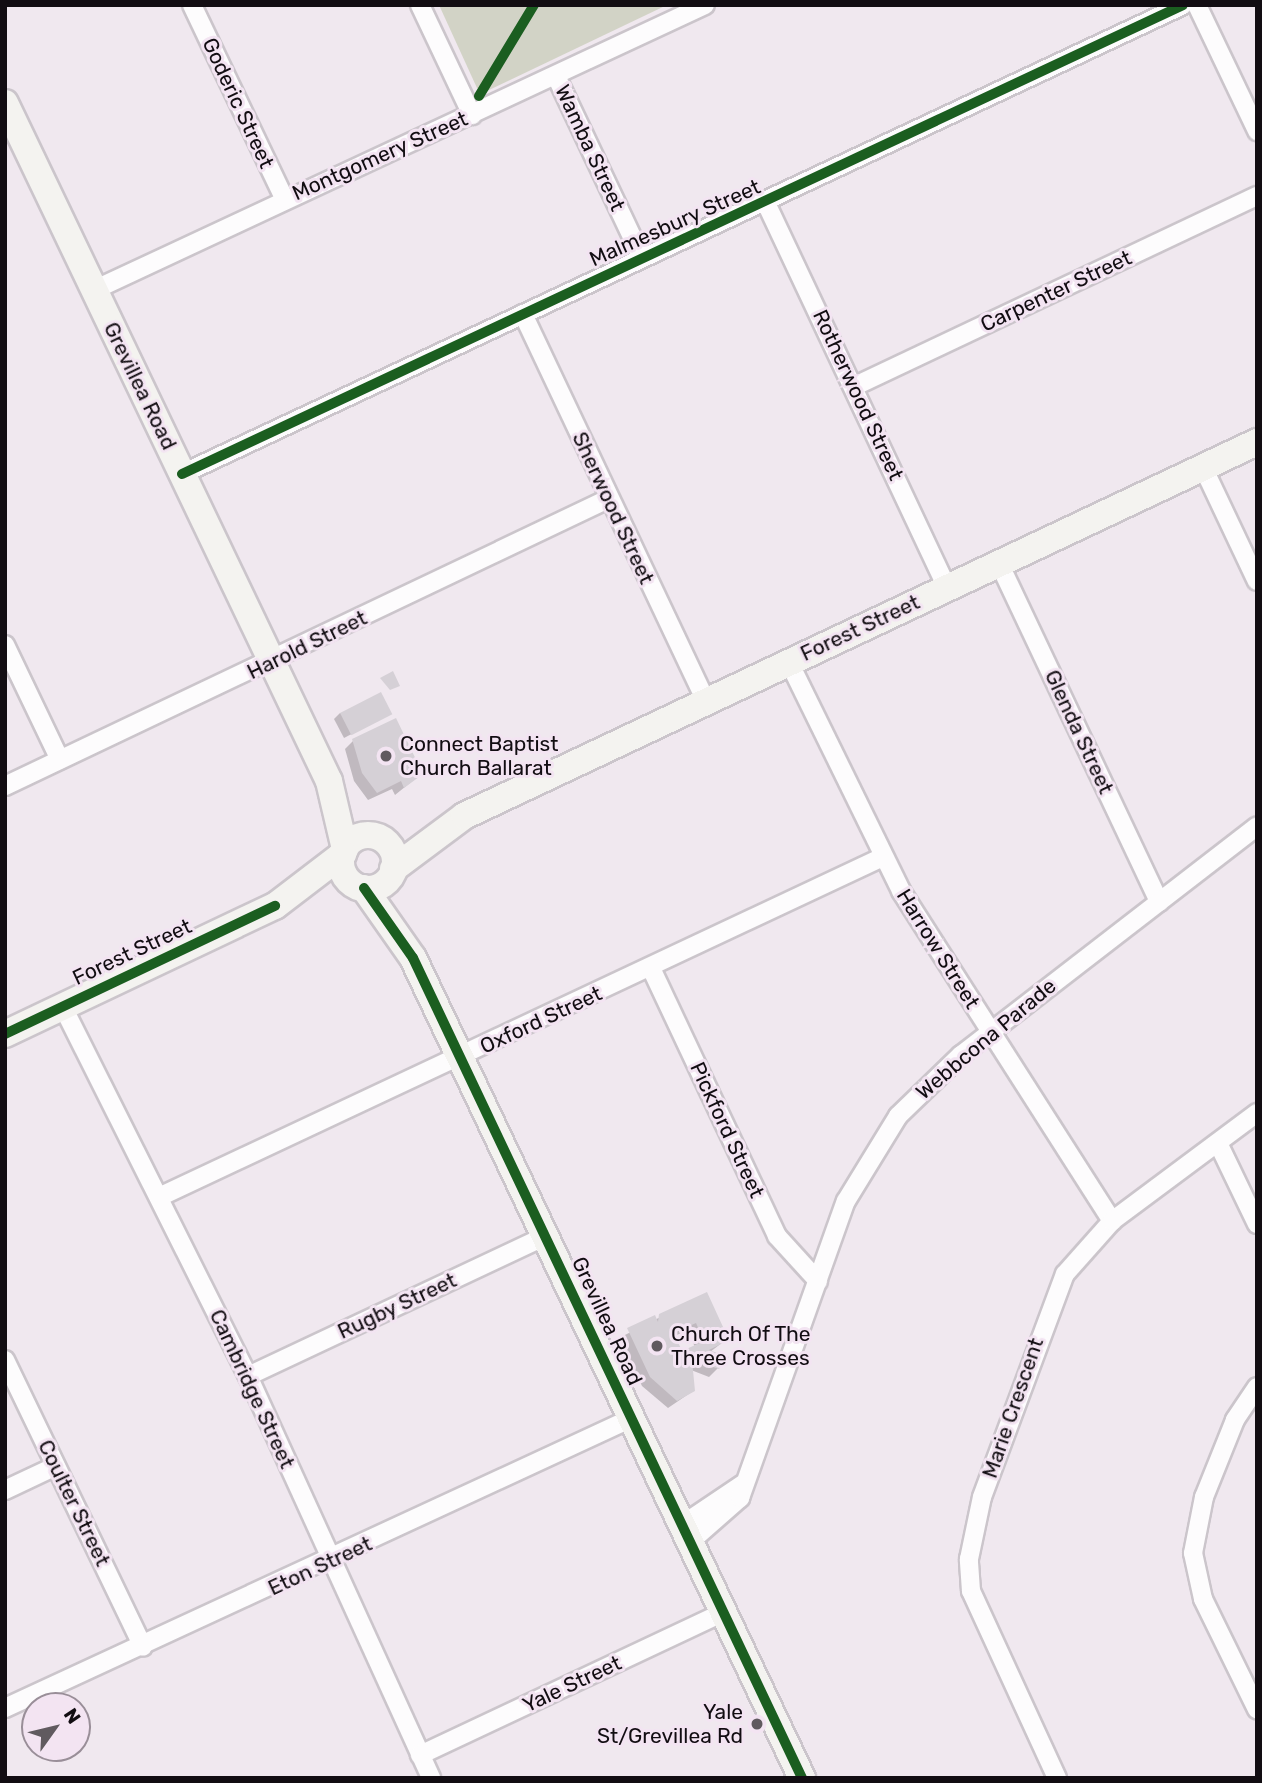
<!DOCTYPE html>
<html>
<head>
<meta charset="utf-8">
<style>
  body { margin:0 }
  #map { position:relative; width:1262px; height:1783px; overflow:hidden; background:#f0e8ef; font-family:Rubik,sans-serif }
  div>[style] { position:absolute }
  .green>* { inset:0; background:#d2d3c6 }
  .shadow>* { inset:0; background:#0003 }
  .building>* { inset:0; background:#d5d0d6; transform-origin:0 0 }
  .roads { filter:drop-shadow(2px 0 #cbc5cb) drop-shadow(-2px 0 #cbc5cb) drop-shadow(0 2px #cbc5cb) drop-shadow(0 -2px #cbc5cb) }
  .street>* { height:18px; margin:-9px; padding:0 9px; transform-origin:9px; border-radius:9px; background:#fdfcfd }
  .secondary>* { height:26px; margin:-13px; padding:0 13px; transform-origin:13px; border-radius:13px; background:#f4f3f0 }
  .secondary>.ring { margin:-13px; padding:0; box-sizing:content-box; background:none; border:26px solid #f4f3f0; border-radius:50% }
  .cycleway>* { height:10px; margin:-5px; padding:0 5px; transform-origin:5px; border-radius:5px; background:#1b5e20 }
  .dots>* { width:19px; height:19px; translate:-50% -50%; box-sizing:border-box; border:4px solid #f3e4f2; border-radius:50% }
  span { translate:-50% -50%; white-space:nowrap; text-align:center; line-height:1.15; -webkit-text-stroke:6px #f3e4f2; paint-order:stroke }
  .street-label { font-size:21px; color:#120d12 }
  .poi-label { font-size:21px; color:#120d12 }
  .left { translate:0 -50%; text-align:left }
  .right { translate:-100% -50%; text-align:right }
  .frame { position:absolute; inset:0; border:7px solid #120d12; pointer-events:none }
  .north { position:absolute; left:21px; top:1692px; width:70px; height:70px; box-sizing:border-box; background:#f3e4f2; border:2px solid #998e98; border-radius:50%; rotate:56deg; font-size:19px; font-weight:700; line-height:28px; text-align:center; color:#120d12 }
  .north::after { content:''; display:block; margin:auto; width:24px; height:32px; background:#605a5f; clip-path:polygon(50% 0,100% 100%,50% 72%,0 100%) }
</style>
</head>
<body>
<div id="map">
  <div class="green">
    <div style="clip-path:polygon(439px 5px,667px 5px,487px 91px,477px 88px)"></div>
  </div>
  <div class="shadow">
    <div style="clip-path:polygon(340px 713px,390px 714px,344px 738px,334px 719px)"></div>
    <div style="clip-path:polygon(353px 741px,421px 774px,395px 795px,392px 789px,368px 800px,354px 781px,345px 749px)"></div>
    <div style="clip-path:polygon(evenodd,706px 1294px,727px 1339px,710px 1352px,718px 1368px,709px 1377px,691px 1370px,693px 1391px,668px 1408px,642px 1386px,619px 1338px,706px 1294px,687px 1330px,695px 1347px,682px 1354px,673px 1337px,687px 1330px)"></div>
  </div>
  <div class="building">
    <div style="clip-path:polygon(393px 671px,400px 686px,390px 690px,380px 678px)"></div>
    <div style="left:381px;top:692px;width:25px;height:46px;rotate:63deg"></div>
    <div style="clip-path:polygon(396px 718px,423px 774px,404px 788px,401px 781px,377px 793px,362px 773px,352px 739px)"></div>
    <div style="clip-path:polygon(evenodd,707px 1292px,729px 1340px,709px 1350px,729px 1357px,719px 1369px,692px 1360px,695px 1391px,677px 1401px,650px 1377px,627px 1328px,655px 1315px,658px 1322px,659px 1314px,707px 1292px,696px 1323px,704px 1341px,682px 1351px,674px 1333px,696px 1323px)"></div>
  </div>
  <div class="roads">
    <div class="street">
      <div style="left:192px;top:5px;width:216px;rotate:64.5deg"></div>
      <div style="left:420px;top:5px;width:122px;rotate:64.7deg"></div>
      <div style="left:1197px;top:5px;width:140px;rotate:64.5deg"></div>
      <div style="left:556px;top:76px;width:201px;rotate:64.7deg"></div>
      <div style="left:766px;top:203px;width:425px;rotate:64.8deg"></div>
      <div style="left:94px;top:290px;width:674px;rotate:-25.01deg"></div>
      <div style="left:523px;top:314px;width:428px;rotate:64.7deg"></div>
      <div style="left:855px;top:386px;width:445px;rotate:-25.3deg"></div>
      <div style="left:1203px;top:467px;width:126px;rotate:64.7deg"></div>
      <div style="left:182px;top:474px;width:1105px;rotate:-25.1deg"></div>
      <div style="left:999px;top:563px;width:375px;rotate:64.7deg"></div>
      <div style="left:5px;top:645px;width:127px;rotate:64.4deg"></div>
      <div style="left:789px;top:662px;width:255px;rotate:63.9deg"></div>
      <div style="left:901px;top:891px;width:392px;rotate:57.4deg"></div>
      <div style="left:5px;top:786px;width:668px;rotate:-25.45deg"></div>
      <div style="left:651px;top:968px;width:296px;rotate:64.8deg"></div>
      <div style="left:777px;top:1236px;width:61px;rotate:47.7deg"></div>
      <div style="left:63px;top:1007px;width:413px;rotate:63.4deg"></div>
      <div style="left:248px;top:1376px;width:442px;rotate:65.5deg"></div>
      <div style="left:1218px;top:1143px;width:90px;rotate:64.3deg"></div>
      <div style="left:159px;top:1197px;width:800px;rotate:-25.16deg"></div>
      <div style="left:5px;top:1360px;width:318px;rotate:64.3deg"></div>
      <div style="left:248px;top:1376px;width:329px;rotate:-25.2deg"></div>
      <div style="left:1257px;top:1387px;width:40px;rotate:124deg"></div>
      <div style="left:1235px;top:1420px;width:83px;rotate:111.9deg"></div>
      <div style="left:1204px;top:1497px;width:57px;rotate:101.1deg"></div>
      <div style="left:1193px;top:1553px;width:47px;rotate:77.7deg"></div>
      <div style="left:1203px;top:1599px;width:123px;rotate:63.9deg"></div>
      <div style="left:5px;top:1490px;width:56px;rotate:-25.2deg"></div>
      <div style="left:682px;top:1525px;width:73px;rotate:-33.9deg"></div>
      <div style="left:690px;top:1542px;width:67px;rotate:-41.3deg"></div>
      <div style="left:740px;top:1498px;width:315px;rotate:-70.4deg"></div>
      <div style="left:846px;top:1201px;width:100px;rotate:-58.5deg"></div>
      <div style="left:898px;top:1116px;width:88px;rotate:-44.1deg"></div>
      <div style="left:961px;top:1055px;width:374px;rotate:-37.7deg"></div>
      <div style="left:5px;top:1708px;width:691px;rotate:-24.82deg"></div>
      <div style="left:420px;top:1755px;width:336px;rotate:-25.2deg"></div>
      <div style="left:1057px;top:1778px;width:206px;rotate:-114.7deg"></div>
      <div style="left:971px;top:1591px;width:32px;rotate:-94deg"></div>
      <div style="left:969px;top:1559px;width:63px;rotate:-78.2deg"></div>
      <div style="left:982px;top:1497px;width:238px;rotate:-69.6deg"></div>
      <div style="left:1065px;top:1274px;width:71px;rotate:-48.4deg"></div>
      <div style="left:1112px;top:1221px;width:181px;rotate:-36.7deg"></div>
    </div>
    <div class="secondary">
      <div style="left:5px;top:103px;width:751px;rotate:64.46deg"></div>
      <div style="left:329px;top:781px;width:70px;rotate:76.8deg"></div>
      <div class="ring" style="left:341px;top:835px;width:28px;height:28px"></div>
      <div style="left:393px;top:869px;width:89px;rotate:-36.7deg"></div>
      <div style="left:464px;top:816px;width:877px;rotate:-25.25deg"></div>
      <div style="left:364px;top:888px;width:85px;rotate:55deg"></div>
      <div style="left:413px;top:958px;width:908px;rotate:64.62deg"></div>
      <div style="left:5px;top:1034px;width:299px;rotate:-25.4deg"></div>
      <div style="left:275px;top:906px;width:86px;rotate:-37.4deg"></div>
    </div>
  </div>
  <div class="cycleway">
    <div style="left:479px;top:96px;width:106px;rotate:-58.9deg"></div>
    <div style="left:182px;top:474px;width:1105px;rotate:-25.1deg"></div>
    <div style="left:364px;top:888px;width:85px;rotate:55deg"></div>
    <div style="left:413px;top:958px;width:908px;rotate:64.62deg"></div>
    <div style="left:5px;top:1034px;width:299px;rotate:-25.4deg"></div>
  </div>
  <div class="dots">
    <div style="left:386px;top:756px;background:#605a5f"></div>
    <div style="left:657px;top:1346px;background:#605a5f"></div>
    <div style="left:757px;top:1724px;background:#605a5f"></div>
  </div>
  <div class="street-label">
    <span style="left:238px;top:103px;rotate:65deg">Goderic Street</span>
    <span style="left:590px;top:148px;rotate:65deg">Wamba Street</span>
    <span style="left:380px;top:156px;rotate:-24deg">Montgomery Street</span>
    <span style="left:675px;top:223px;rotate:-24deg">Malmesbury Street</span>
    <span style="left:1056px;top:291px;rotate:-25deg">Carpenter Street</span>
    <span style="left:140px;top:386px;rotate:64deg">Grevillea Road</span>
    <span style="left:858px;top:395px;rotate:65deg">Rotherwood Street</span>
    <span style="left:613px;top:508px;rotate:65deg">Sherwood Street</span>
    <span style="left:860px;top:628px;rotate:-25deg">Forest Street</span>
    <span style="left:307px;top:645px;rotate:-26deg">Harold Street</span>
    <span style="left:1079px;top:732px;rotate:65deg">Glenda Street</span>
    <span style="left:938px;top:949px;rotate:58deg">Harrow Street</span>
    <span style="left:132px;top:952px;rotate:-25deg">Forest Street</span>
    <span style="left:541px;top:1020px;rotate:-25deg">Oxford Street</span>
    <span style="left:986px;top:1039px;rotate:-40deg">Webbcona Parade</span>
    <span style="left:727px;top:1130px;rotate:65deg">Pickford Street</span>
    <span style="left:397px;top:1306px;rotate:-25deg">Rugby Street</span>
    <span style="left:607px;top:1321px;rotate:65deg">Grevillea Road</span>
    <span style="left:252px;top:1389px;rotate:65deg">Cambridge Street</span>
    <span style="left:1013px;top:1408px;rotate:-71deg">Marie Crescent</span>
    <span style="left:74px;top:1503px;rotate:64deg">Coulter Street</span>
    <span style="left:320px;top:1566px;rotate:-25deg">Eton Street</span>
    <span style="left:572px;top:1684px;rotate:-25deg">Yale Street</span>
  </div>
  <div class="poi-label">
    <span class="left" style="left:400px;top:756px">Connect Baptist<br>Church Ballarat</span>
    <span class="left" style="left:671px;top:1346px">Church Of The<br>Three Crosses</span>
    <span class="right" style="left:743px;top:1724px">Yale<br>St/Grevillea Rd</span>
  </div>
  <div class="frame"></div>
  <div class="north">N</div>
</div>
</body>
</html>
